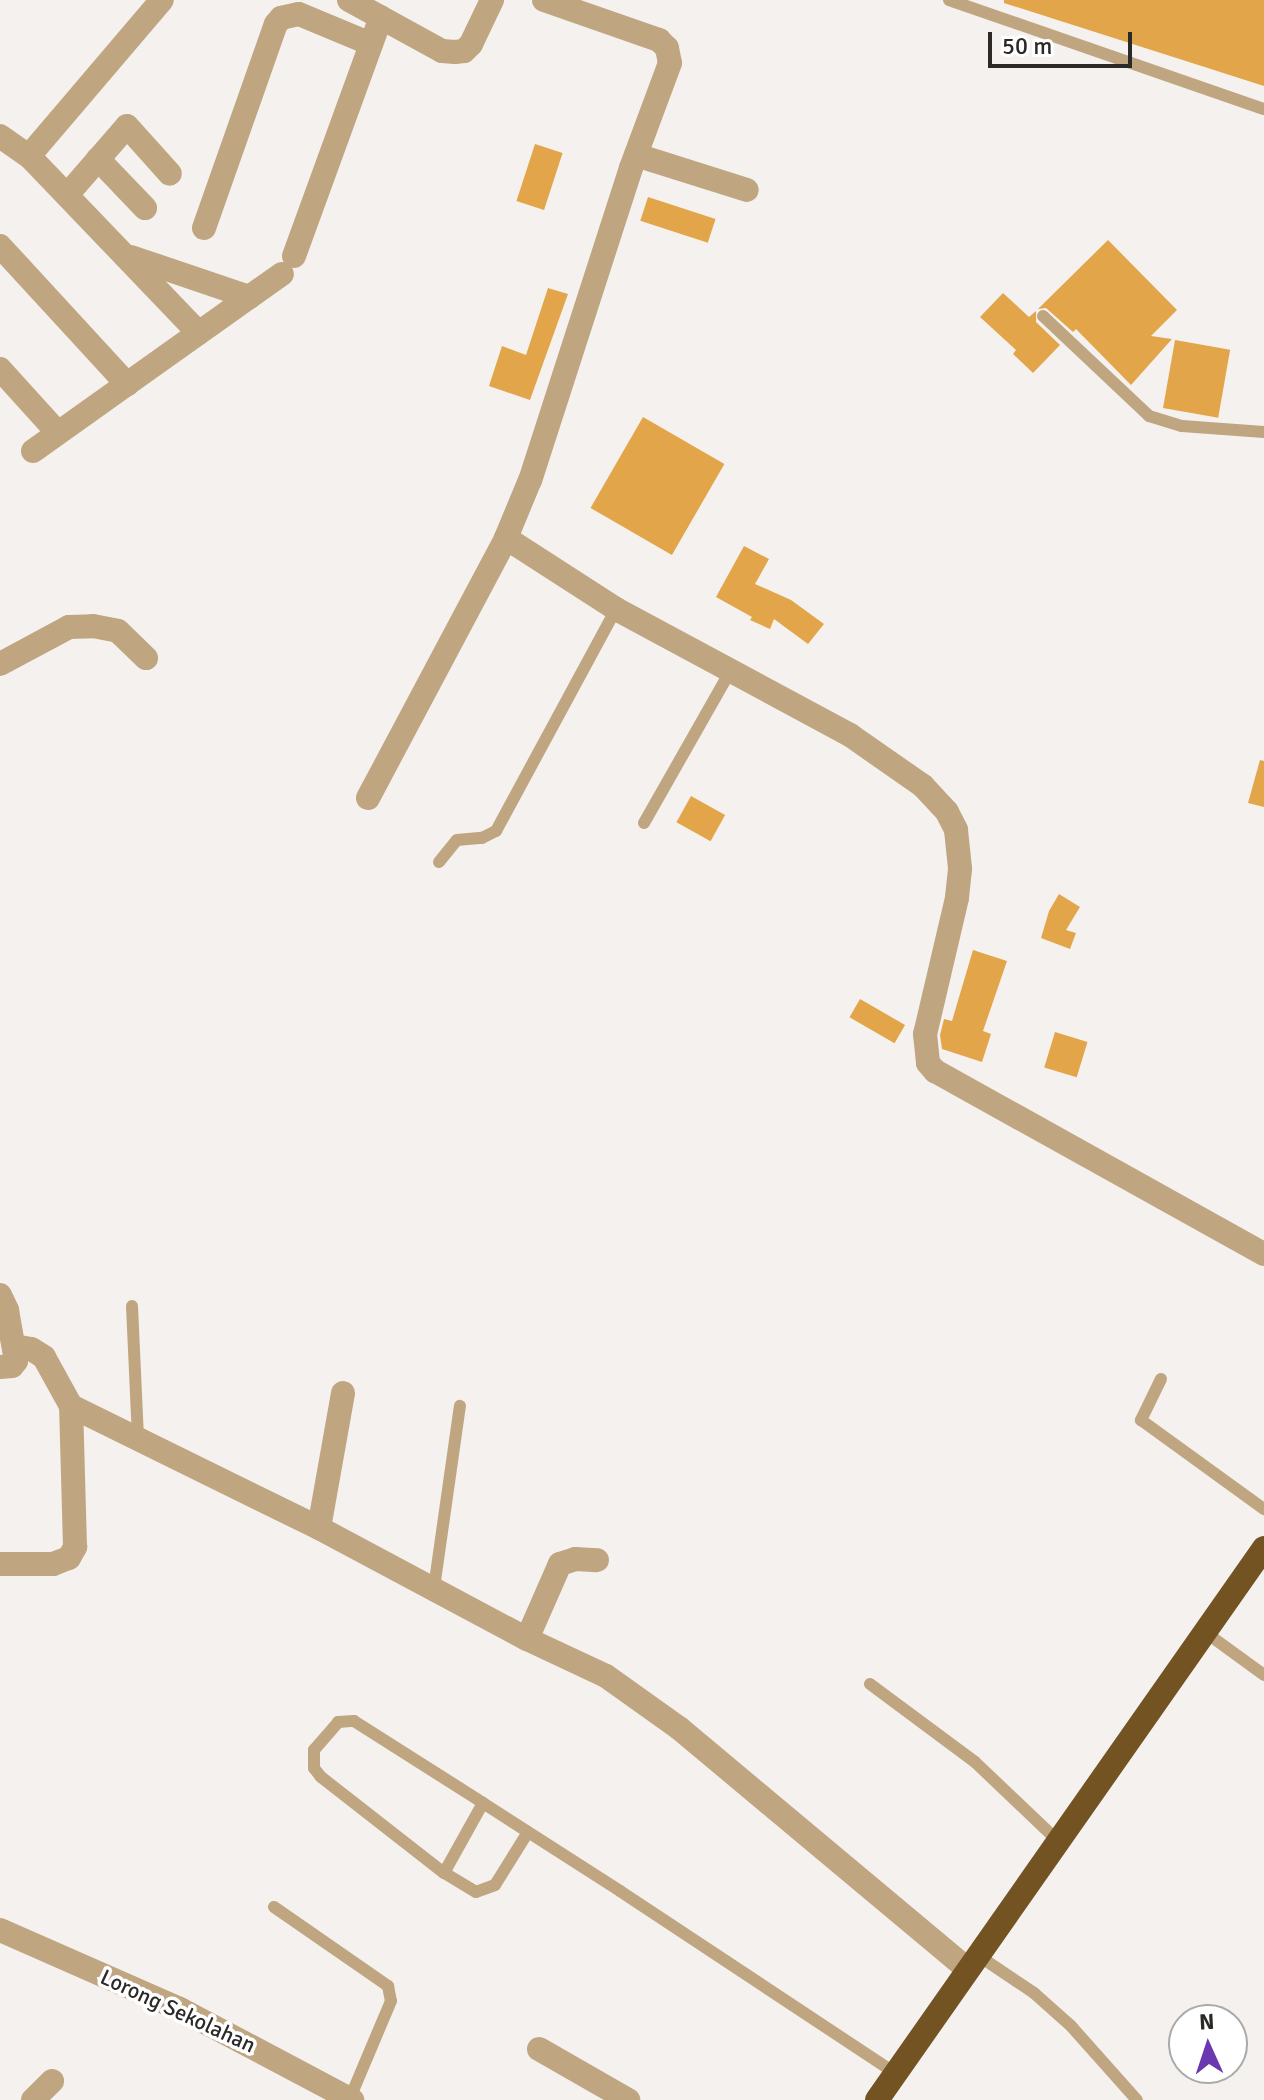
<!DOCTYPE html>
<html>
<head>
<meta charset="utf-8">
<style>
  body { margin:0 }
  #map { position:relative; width:1264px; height:2100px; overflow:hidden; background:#f4f1ef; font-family:Signika,sans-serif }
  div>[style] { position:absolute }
  .building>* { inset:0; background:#e3a549; transform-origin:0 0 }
  .lane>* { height:12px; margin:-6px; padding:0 6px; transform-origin:6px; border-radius:6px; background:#c0a581 }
  .street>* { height:24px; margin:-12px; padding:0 12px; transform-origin:12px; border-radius:12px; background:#c0a581 }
  .highway>* { height:24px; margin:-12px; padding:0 12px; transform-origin:12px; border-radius:12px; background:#735322 }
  span { translate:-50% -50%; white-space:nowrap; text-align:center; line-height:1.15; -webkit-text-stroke:7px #fff; paint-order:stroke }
  .street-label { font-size:22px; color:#2b2a29 }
  .north { position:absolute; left:1168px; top:2004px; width:80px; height:80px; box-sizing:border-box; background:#fff; border:2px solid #aaaaa9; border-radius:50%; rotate:357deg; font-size:22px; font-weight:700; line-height:32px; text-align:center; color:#2b2a29 }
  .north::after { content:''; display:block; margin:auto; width:28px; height:36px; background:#6b38af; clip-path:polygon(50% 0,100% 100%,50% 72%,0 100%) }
  .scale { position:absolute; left:988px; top:32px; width:144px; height:36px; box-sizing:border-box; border:4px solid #2b2a29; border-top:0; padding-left:10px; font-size:24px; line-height:28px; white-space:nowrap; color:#2b2a29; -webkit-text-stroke:6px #fff; paint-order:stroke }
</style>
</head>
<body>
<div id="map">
  <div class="building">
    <div style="clip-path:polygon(1004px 0,1264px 0,1264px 86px,1004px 3px)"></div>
    <div style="left:535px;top:144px;width:29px;height:60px;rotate:18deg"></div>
    <div style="left:648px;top:197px;width:71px;height:25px;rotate:18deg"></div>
    <div style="clip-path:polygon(1108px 240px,1177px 310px,1151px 336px,1172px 339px,1131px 385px,1076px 329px,1073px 332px,1046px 308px,1038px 309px)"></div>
    <div style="clip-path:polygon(548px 288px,568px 294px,530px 400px,489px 386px,502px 346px,526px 355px)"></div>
    <div style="clip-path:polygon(1003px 293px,1029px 317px,1036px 311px,1036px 322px,1060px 345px,1033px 373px,1013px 354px,1016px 350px,980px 317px)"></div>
    <div style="left:1175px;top:340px;width:56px;height:69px;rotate:10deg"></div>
    <div style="left:643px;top:417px;width:94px;height:105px;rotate:30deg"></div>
    <div style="clip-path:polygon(744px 546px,769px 559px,755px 584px,791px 600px,824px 624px,808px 644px,774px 619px,770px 629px,750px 620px,752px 617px,716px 597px)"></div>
    <div style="clip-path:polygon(1260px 760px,1264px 761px,1264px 807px,1248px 803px)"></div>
    <div style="left:691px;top:796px;width:39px;height:30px;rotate:29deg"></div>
    <div style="clip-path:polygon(1059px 894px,1080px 907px,1066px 930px,1076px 933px,1070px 949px,1041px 938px,1049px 911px)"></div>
    <div style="clip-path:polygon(973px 950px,1007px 961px,983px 1031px,991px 1034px,982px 1062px,942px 1049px,940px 1035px,944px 1019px,952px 1021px)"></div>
    <div style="left:860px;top:999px;width:52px;height:21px;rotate:30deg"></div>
    <div style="left:1055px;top:1032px;width:34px;height:37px;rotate:17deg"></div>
  </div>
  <div class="lane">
    <div style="left:949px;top:0;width:333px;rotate:19.1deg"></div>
    <div style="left:1043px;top:316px;width:146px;rotate:43.3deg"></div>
    <div style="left:1149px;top:416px;width:34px;rotate:17deg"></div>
    <div style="left:1182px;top:426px;width:82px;rotate:4.2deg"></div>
    <div style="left:644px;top:823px;width:176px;rotate:-60.4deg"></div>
    <div style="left:439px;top:862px;width:28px;rotate:-51deg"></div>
    <div style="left:457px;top:840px;width:25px;rotate:-5deg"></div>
    <div style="left:482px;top:838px;width:16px;rotate:-27deg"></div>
    <div style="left:496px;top:831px;width:252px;rotate:-61.6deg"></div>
    <div style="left:132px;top:1306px;width:132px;rotate:87.4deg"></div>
    <div style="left:1161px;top:1379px;width:46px;rotate:116deg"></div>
    <div style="left:1141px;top:1420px;width:152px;rotate:35.9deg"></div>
    <div style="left:434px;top:1588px;width:184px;rotate:-81.9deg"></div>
    <div style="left:1205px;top:1632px;width:73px;rotate:36.1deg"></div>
    <div style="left:870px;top:1684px;width:131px;rotate:36.6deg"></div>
    <div style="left:975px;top:1762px;width:113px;rotate:43.6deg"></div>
    <div style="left:528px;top:1832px;width:62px;rotate:121.9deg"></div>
    <div style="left:495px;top:1885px;width:20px;rotate:160deg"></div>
    <div style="left:476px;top:1892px;width:37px;rotate:-149deg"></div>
    <div style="left:444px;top:1873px;width:156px;rotate:-142deg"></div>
    <div style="left:321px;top:1777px;width:11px;rotate:-128deg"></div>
    <div style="left:314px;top:1768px;width:18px;rotate:-90deg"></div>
    <div style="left:314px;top:1750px;width:37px;rotate:-49deg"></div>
    <div style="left:338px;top:1722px;width:16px;rotate:-4deg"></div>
    <div style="left:354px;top:1721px;width:153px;rotate:32.4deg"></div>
    <div style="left:483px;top:1803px;width:163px;rotate:32.7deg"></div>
    <div style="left:620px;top:1891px;width:328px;rotate:33.5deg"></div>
    <div style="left:444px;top:1873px;width:80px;rotate:-60.9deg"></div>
    <div style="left:274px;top:1907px;width:139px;rotate:34.7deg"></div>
    <div style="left:388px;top:1986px;width:15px;rotate:79deg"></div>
    <div style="left:391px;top:2001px;width:105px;rotate:112.9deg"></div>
    <div style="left:976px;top:1954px;width:70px;rotate:33.9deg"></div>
    <div style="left:1034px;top:1993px;width:50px;rotate:41.7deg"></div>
    <div style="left:1071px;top:2026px;width:99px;rotate:48.3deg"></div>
  </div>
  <div class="street">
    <div style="left:349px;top:0;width:106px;rotate:28.7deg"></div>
    <div style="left:442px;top:51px;width:13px;rotate:4deg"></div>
    <div style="left:455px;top:52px;width:9px;rotate:-6deg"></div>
    <div style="left:464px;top:51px;width:10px;rotate:-45deg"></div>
    <div style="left:471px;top:44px;width:49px;rotate:-64.5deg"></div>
    <div style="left:544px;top:0;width:122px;rotate:19.2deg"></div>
    <div style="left:659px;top:40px;width:11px;rotate:45deg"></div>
    <div style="left:667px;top:48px;width:15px;rotate:79deg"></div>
    <div style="left:670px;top:63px;width:112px;rotate:110.4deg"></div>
    <div style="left:631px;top:168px;width:328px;rotate:107.9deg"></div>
    <div style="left:530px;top:480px;width:63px;rotate:112.5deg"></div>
    <div style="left:506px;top:538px;width:131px;rotate:32.8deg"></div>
    <div style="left:616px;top:609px;width:266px;rotate:28.3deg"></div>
    <div style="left:850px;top:735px;width:89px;rotate:34.9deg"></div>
    <div style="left:923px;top:786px;width:35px;rotate:47deg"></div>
    <div style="left:947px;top:812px;width:20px;rotate:63deg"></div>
    <div style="left:956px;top:830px;width:39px;rotate:84deg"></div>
    <div style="left:960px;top:869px;width:29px;rotate:96deg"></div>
    <div style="left:957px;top:898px;width:140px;rotate:103.2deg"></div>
    <div style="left:925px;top:1034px;width:29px;rotate:84deg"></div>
    <div style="left:928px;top:1063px;width:11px;rotate:49deg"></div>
    <div style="left:935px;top:1071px;width:376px;rotate:29.1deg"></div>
    <div style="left:0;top:136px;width:35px;rotate:35deg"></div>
    <div style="left:29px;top:156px;width:245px;rotate:46.2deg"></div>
    <div style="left:636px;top:155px;width:116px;rotate:17.5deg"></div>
    <div style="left:29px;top:156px;width:205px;rotate:-49.6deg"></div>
    <div style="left:98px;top:159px;width:68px;rotate:46.2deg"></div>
    <div style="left:67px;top:195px;width:91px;rotate:-49deg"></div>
    <div style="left:127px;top:126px;width:64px;rotate:48.1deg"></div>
    <div style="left:204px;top:228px;width:216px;rotate:-70.6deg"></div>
    <div style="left:276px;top:24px;width:8px;rotate:-50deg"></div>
    <div style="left:281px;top:18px;width:18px;rotate:-13deg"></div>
    <div style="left:299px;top:14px;width:78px;rotate:22.6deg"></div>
    <div style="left:0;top:246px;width:188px;rotate:47.4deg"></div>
    <div style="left:127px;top:384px;width:190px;rotate:-35.4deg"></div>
    <div style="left:294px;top:256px;width:254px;rotate:-70deg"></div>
    <div style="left:131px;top:257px;width:125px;rotate:18.7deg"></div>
    <div style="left:0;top:369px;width:86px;rotate:47.8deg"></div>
    <div style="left:33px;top:451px;width:115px;rotate:-35.5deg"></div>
    <div style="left:0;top:664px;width:78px;rotate:-28.2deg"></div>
    <div style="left:69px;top:627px;width:24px;rotate:-2deg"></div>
    <div style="left:93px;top:626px;width:25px;rotate:11deg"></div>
    <div style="left:118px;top:631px;width:39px;rotate:44deg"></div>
    <div style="left:368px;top:798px;width:294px;rotate:-62deg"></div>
    <div style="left:0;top:1295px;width:17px;rotate:65deg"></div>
    <div style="left:7px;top:1310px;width:52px;rotate:80deg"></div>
    <div style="left:16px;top:1361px;width:6px;rotate:129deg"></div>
    <div style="left:12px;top:1366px;width:12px;rotate:175deg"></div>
    <div style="left:71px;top:1406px;width:276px;rotate:26.2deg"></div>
    <div style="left:319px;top:1528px;width:236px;rotate:28.1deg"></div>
    <div style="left:527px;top:1639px;width:87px;rotate:25.1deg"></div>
    <div style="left:606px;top:1676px;width:90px;rotate:35.5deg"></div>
    <div style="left:679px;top:1728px;width:374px;rotate:39.9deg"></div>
    <div style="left:319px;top:1528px;width:137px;rotate:-79.9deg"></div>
    <div style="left:0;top:1564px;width:53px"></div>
    <div style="left:53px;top:1564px;width:17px;rotate:-21deg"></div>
    <div style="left:69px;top:1558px;width:13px;rotate:-61deg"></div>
    <div style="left:75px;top:1547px;width:141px;rotate:-91.6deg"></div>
    <div style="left:71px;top:1406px;width:56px;rotate:-118.9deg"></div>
    <div style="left:44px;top:1357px;width:15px;rotate:-148deg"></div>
    <div style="left:31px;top:1349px;width:17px;rotate:-170deg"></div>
    <div style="left:527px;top:1639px;width:82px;rotate:-66.3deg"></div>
    <div style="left:560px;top:1564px;width:16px;rotate:-18deg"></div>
    <div style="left:575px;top:1559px;width:22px;rotate:3deg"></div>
    <div style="left:0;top:1930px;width:197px;rotate:23.7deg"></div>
    <div style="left:180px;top:2009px;width:195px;rotate:27.9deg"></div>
    <div style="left:539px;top:2049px;width:103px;rotate:29.8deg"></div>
    <div style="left:33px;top:2100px;width:27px;rotate:-45deg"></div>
  </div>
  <div class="highway">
    <div style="left:877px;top:2100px;width:674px;rotate:-54.97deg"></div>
  </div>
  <div class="street-label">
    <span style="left:178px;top:2011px;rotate:25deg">Lorong Sekolahan</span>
  </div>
  <div class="north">N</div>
  <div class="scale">50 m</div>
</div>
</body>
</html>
